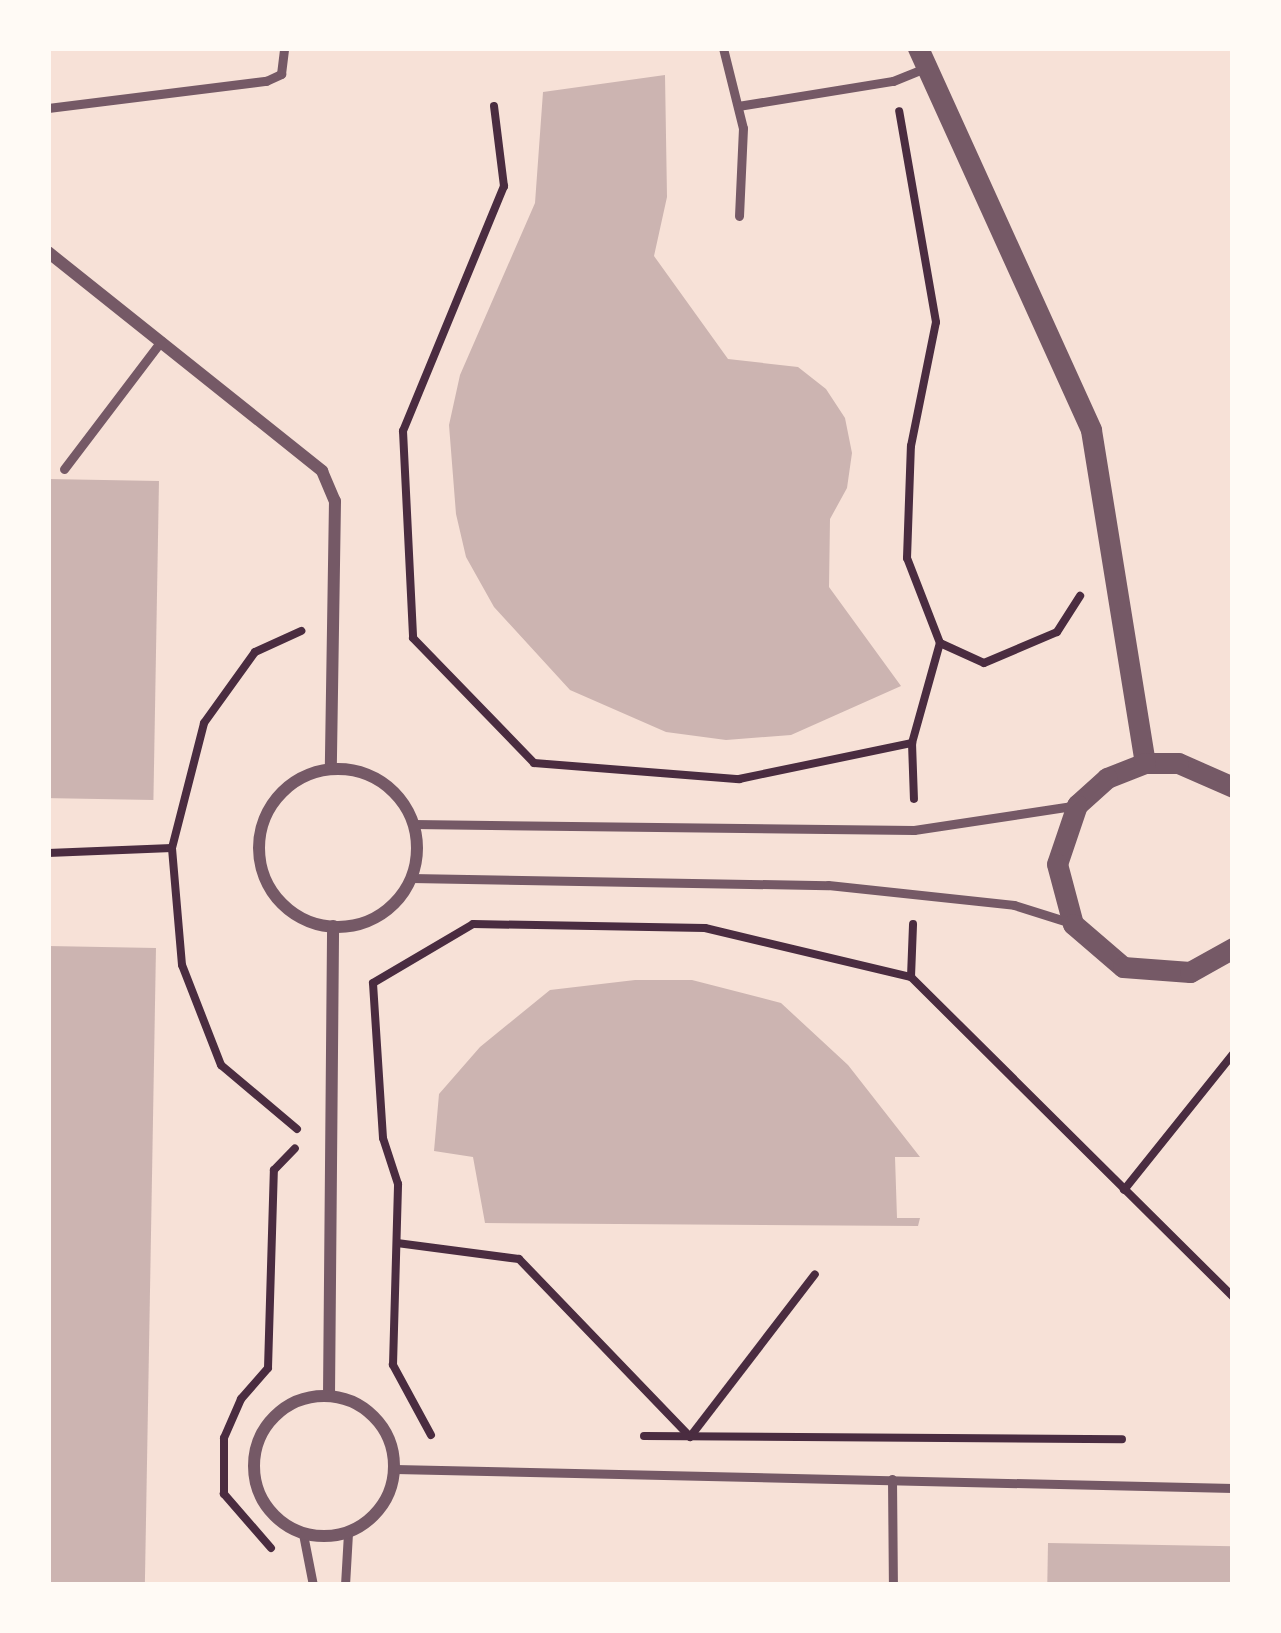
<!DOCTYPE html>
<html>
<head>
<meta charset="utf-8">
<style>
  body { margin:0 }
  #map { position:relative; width:1281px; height:1633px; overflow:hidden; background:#f7e1d7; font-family:"Source Serif 4",serif }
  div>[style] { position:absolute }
  .building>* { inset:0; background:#ccb4b1; transform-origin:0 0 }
  .path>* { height:8px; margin:-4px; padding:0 4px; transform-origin:4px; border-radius:4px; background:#4a2c40 }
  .service>* { height:9px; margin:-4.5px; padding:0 4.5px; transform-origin:4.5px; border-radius:4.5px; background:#755966 }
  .minor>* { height:12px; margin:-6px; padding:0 6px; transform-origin:6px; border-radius:6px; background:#755966 }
  .minor>.ring { margin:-6px; padding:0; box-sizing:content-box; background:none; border:12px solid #755966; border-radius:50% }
  .tertiary>* { height:21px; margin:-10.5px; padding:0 10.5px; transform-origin:10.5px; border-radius:10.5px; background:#755966 }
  span { translate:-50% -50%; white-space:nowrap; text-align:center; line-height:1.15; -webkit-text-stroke:12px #fffaf5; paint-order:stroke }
  .frame { position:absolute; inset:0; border:51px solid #fffaf5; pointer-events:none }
</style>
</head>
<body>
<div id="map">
  <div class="building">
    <div style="clip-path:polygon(665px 75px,667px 197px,654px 256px,728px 359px,798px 367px,826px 389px,845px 418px,852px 453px,847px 488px,830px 519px,829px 587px,901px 686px,791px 735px,726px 740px,666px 732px,570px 690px,494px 607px,466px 557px,456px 514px,449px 425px,460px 375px,535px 203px,543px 92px)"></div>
    <div style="left:48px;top:479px;width:111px;height:319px;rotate:1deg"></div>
    <div style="left:48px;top:946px;width:108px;height:639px;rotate:1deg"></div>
    <div style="clip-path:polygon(635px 980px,692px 980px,781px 1003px,848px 1065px,920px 1157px,895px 1157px,897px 1218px,920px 1218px,918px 1226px,485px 1223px,473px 1157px,434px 1151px,439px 1094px,480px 1047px,550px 990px)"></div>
    <div style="left:1048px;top:1543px;width:185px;height:42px;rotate:1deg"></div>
  </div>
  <div class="path">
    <div style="left:494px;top:106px;width:81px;rotate:82.9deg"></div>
    <div style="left:504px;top:186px;width:265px;rotate:112.4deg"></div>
    <div style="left:403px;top:431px;width:207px;rotate:87.2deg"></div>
    <div style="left:413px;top:638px;width:174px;rotate:45.9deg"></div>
    <div style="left:534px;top:763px;width:206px;rotate:4.5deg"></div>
    <div style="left:739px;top:779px;width:177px;rotate:-11.8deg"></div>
    <div style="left:912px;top:743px;width:104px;rotate:-74.4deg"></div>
    <div style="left:940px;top:643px;width:91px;rotate:-111.2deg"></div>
    <div style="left:907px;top:558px;width:112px;rotate:-88deg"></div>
    <div style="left:911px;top:446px;width:126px;rotate:-78.6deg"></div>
    <div style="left:936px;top:322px;width:214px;rotate:-99.9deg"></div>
    <div style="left:940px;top:643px;width:48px;rotate:24.4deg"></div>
    <div style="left:984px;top:663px;width:79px;rotate:-23deg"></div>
    <div style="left:1057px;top:632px;width:43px;rotate:-57.4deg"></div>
    <div style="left:912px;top:743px;width:56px;rotate:88deg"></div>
    <div style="left:48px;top:853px;width:124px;rotate:-2.3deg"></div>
    <div style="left:911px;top:977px;width:53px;rotate:-87.8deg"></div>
    <div style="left:297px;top:1129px;width:99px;rotate:-139.9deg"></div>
    <div style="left:221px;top:1065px;width:107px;rotate:-111.3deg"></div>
    <div style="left:182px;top:965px;width:117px;rotate:-94.9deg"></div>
    <div style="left:172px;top:848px;width:129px;rotate:-75.6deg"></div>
    <div style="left:204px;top:723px;width:87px;rotate:-54.3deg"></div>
    <div style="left:255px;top:652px;width:51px;rotate:-24.5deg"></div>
    <div style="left:1124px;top:1190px;width:174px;rotate:-51.3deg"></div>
    <div style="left:397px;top:1243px;width:123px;rotate:7.5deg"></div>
    <div style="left:519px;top:1259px;width:247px;rotate:46.1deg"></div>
    <div style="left:690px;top:1437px;width:205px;rotate:-52.5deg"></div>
    <div style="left:431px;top:1435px;width:80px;rotate:-118.5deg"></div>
    <div style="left:393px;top:1365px;width:181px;rotate:-88.4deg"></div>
    <div style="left:398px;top:1184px;width:48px;rotate:-108.1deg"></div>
    <div style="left:383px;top:1138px;width:155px;rotate:-93.7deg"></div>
    <div style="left:373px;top:983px;width:116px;rotate:-30.5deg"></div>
    <div style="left:473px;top:924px;width:232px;rotate:1deg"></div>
    <div style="left:705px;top:928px;width:212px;rotate:13.4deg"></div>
    <div style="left:911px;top:977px;width:454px;rotate:44.8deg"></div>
    <div style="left:644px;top:1436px;width:478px;rotate:0.4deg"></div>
    <div style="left:271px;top:1548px;width:72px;rotate:-131deg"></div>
    <div style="left:224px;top:1494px;width:56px;rotate:-90deg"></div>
    <div style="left:224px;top:1438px;width:43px;rotate:-66.4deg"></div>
    <div style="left:241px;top:1399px;width:41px;rotate:-48.9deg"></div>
    <div style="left:268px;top:1368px;width:198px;rotate:-88.3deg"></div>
    <div style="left:274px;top:1170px;width:30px;rotate:-46deg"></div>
  </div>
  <div class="service">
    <div style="left:723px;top:48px;width:82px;rotate:76deg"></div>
    <div style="left:743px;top:128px;width:88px;rotate:92.6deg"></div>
    <div style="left:738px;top:106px;width:157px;rotate:-9.2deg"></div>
    <div style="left:893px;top:81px;width:35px;rotate:-22deg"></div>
    <div style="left:48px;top:108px;width:220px;rotate:-7.1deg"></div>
    <div style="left:266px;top:81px;width:17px;rotate:-25deg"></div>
    <div style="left:281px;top:74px;width:26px;rotate:-83deg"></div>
    <div style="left:64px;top:469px;width:161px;rotate:-52.8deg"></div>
    <div style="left:413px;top:824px;width:501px;rotate:0.69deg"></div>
    <div style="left:914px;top:830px;width:160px;rotate:-8.6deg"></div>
    <div style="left:411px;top:878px;width:417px;rotate:1deg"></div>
    <div style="left:828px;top:885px;width:187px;rotate:6.1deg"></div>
    <div style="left:1014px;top:905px;width:57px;rotate:17.5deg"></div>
    <div style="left:395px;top:1469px;width:838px;rotate:1.3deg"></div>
    <div style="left:892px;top:1479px;width:106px;rotate:89.5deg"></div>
    <div style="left:303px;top:1534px;width:52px;rotate:78.9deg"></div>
    <div style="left:345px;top:1585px;width:52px;rotate:-86.7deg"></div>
  </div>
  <div class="minor">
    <div style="left:48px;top:252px;width:351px;rotate:38.6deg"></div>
    <div style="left:322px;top:471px;width:33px;rotate:67deg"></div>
    <div style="left:335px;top:501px;width:268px;rotate:90.9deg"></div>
    <div class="ring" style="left:259px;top:769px;width:146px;height:146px"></div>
    <div style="left:329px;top:1395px;width:469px;rotate:-89.5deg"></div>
    <div class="ring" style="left:254px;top:1396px;width:128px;height:128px"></div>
  </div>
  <div class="tertiary">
    <div style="left:918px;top:48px;width:419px;rotate:65.6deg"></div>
    <div style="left:1091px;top:430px;width:337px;rotate:80.8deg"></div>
    <div style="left:1233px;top:787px;width:60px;rotate:-156.4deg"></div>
    <div style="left:1178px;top:763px;width:33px;rotate:180deg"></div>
    <div style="left:1145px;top:763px;width:41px;rotate:158.5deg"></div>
    <div style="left:1107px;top:778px;width:40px;rotate:138deg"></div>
    <div style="left:1077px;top:805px;width:62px;rotate:108.7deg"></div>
    <div style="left:1057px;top:864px;width:62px;rotate:75.1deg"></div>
    <div style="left:1073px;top:924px;width:66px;rotate:40.7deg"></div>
    <div style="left:1123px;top:967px;width:67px;rotate:4.3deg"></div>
    <div style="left:1190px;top:972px;width:49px;rotate:-29.2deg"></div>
  </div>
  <div class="frame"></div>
</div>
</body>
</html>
